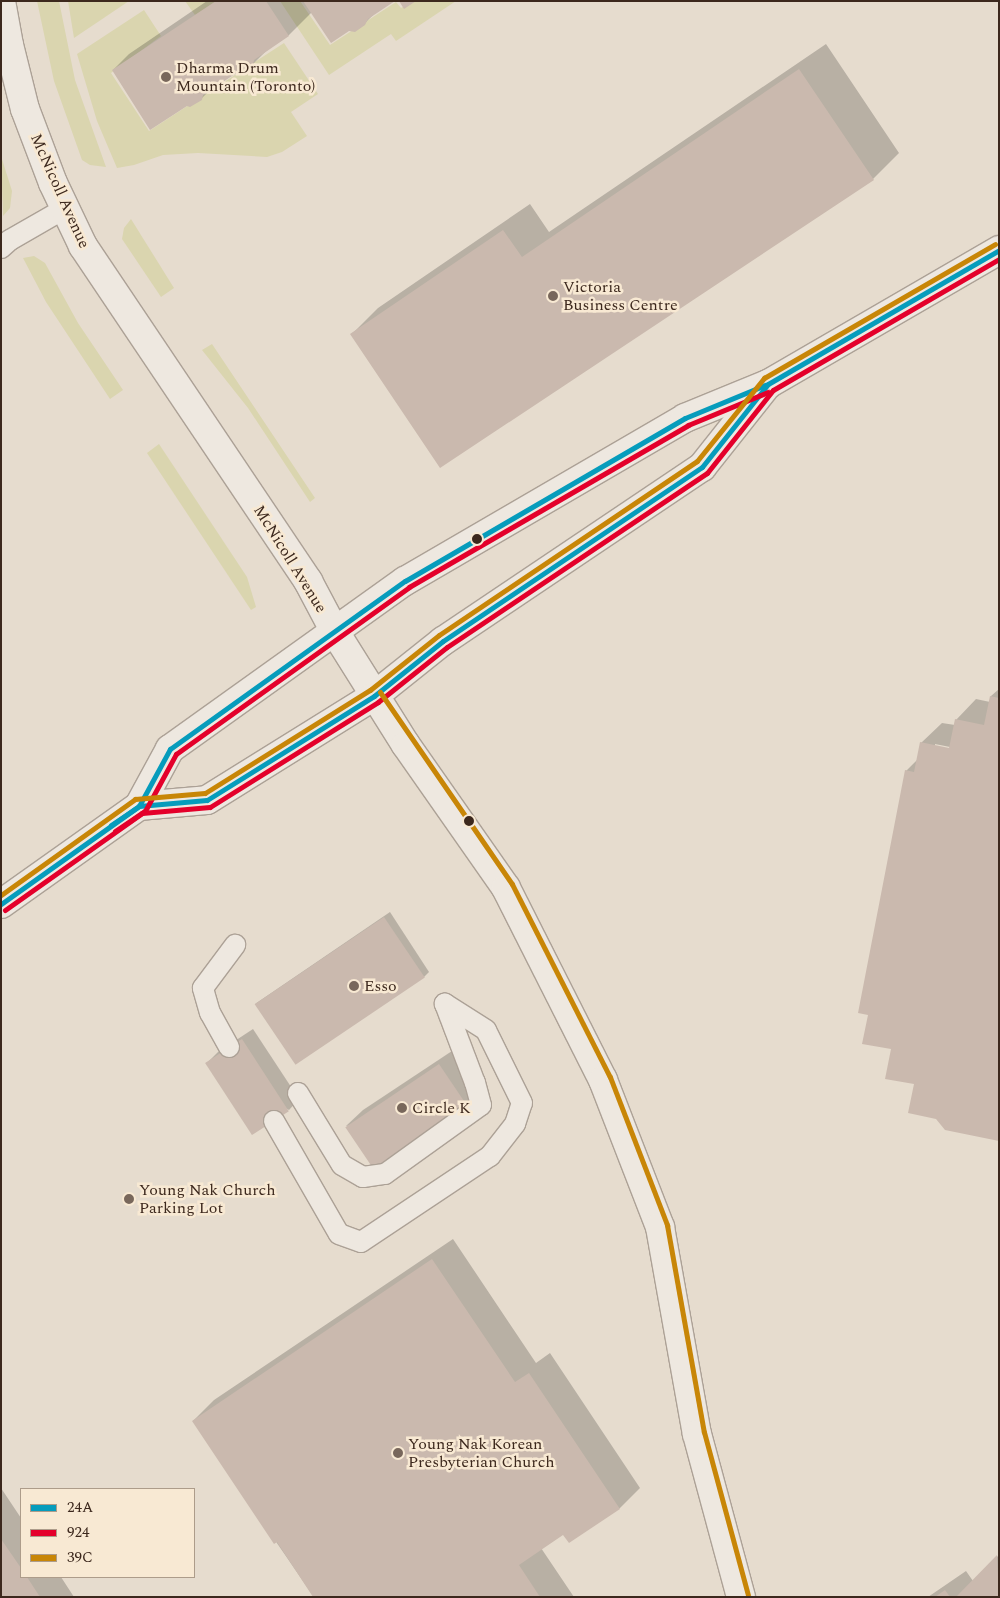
<!DOCTYPE html>
<html>
<head>
<meta charset="utf-8">
<style>
  body { margin:0 }
  #map { position:relative; width:1000px; height:1598px; overflow:hidden; background:#e6dcce; font-family:Spectral,serif }
  div>[style] { position:absolute }
  .green>* { inset:0; background:#dad5af }
  .shadow>* { inset:0; background:#0003 }
  .building>* { inset:0; background:#cab9ae; transform-origin:0 0 }
  .roads { filter:drop-shadow(1px 0 #aca196) drop-shadow(-1px 0 #aca196) drop-shadow(0 1px #aca196) drop-shadow(0 -1px #aca196) }
  .lane>* { height:20px; margin:-10px; padding:0 10px; transform-origin:10px; border-radius:10px; background:#eee8e0 }
  .secondary>* { height:28px; margin:-14px; padding:0 14px; transform-origin:14px; border-radius:14px; background:#eee8e0 }
  .bus-1>* { height:5px; margin:-2.5px; padding:0 2.5px; transform-origin:2.5px; border-radius:2.5px; background:#069cbc }
  .bus-2>* { height:5px; margin:-2.5px; padding:0 2.5px; transform-origin:2.5px; border-radius:2.5px; background:#e4002b }
  .bus-3>* { height:5px; margin:-2.5px; padding:0 2.5px; transform-origin:2.5px; border-radius:2.5px; background:#c88607 }
  .dots>* { width:14px; height:14px; translate:-50% -50%; box-sizing:border-box; border:2px solid #f8e9d3; border-radius:50% }
  span { translate:-50% -50%; white-space:nowrap; text-align:center; line-height:1.15; -webkit-text-stroke:5px #f8e9d3; paint-order:stroke }
  .poi-label { font-size:16px; color:#3c281d }
  .left { translate:0 -50%; text-align:left }
  .street-label { font-size:16px; color:#3c281d }
  .frame { position:absolute; inset:0; border:2px solid #3c281d; pointer-events:none }
  .legend { position:absolute; left:20px; top:1488px; width:175px; height:90px; box-sizing:border-box; background:#f8e9d3; border:1px solid #ad9c8a; margin:0; padding:6px 9px; list-style:none; font-size:15px; color:#3c281d }
  .legend li { display:flex; align-items:center; gap:10px; height:25px }
  .legend b { width:25px; border:1px solid #ad9c8a }
</style>
</head>
<body>
<div id="map">
  <div class="green">
    <div style="clip-path:polygon(37px 1px,59px 1px,75px 80px,106px 167px,90px 165px,82px 160px,54px 81px)"></div>
    <div style="clip-path:polygon(68px 1px,129px 1px,74px 38px)"></div>
    <div style="clip-path:polygon(185px 1px,217px 1px,195px 15px)"></div>
    <div style="clip-path:polygon(280px 1px,300px 1px,330px 45px,396px 2px,401px 8px,412px 1px,456px 1px,396px 41px,391px 34px,329px 75px)"></div>
    <div style="clip-path:polygon(144px 10px,161px 36px,111px 73px,149px 131px,284px 43px,318px 94px,291px 112px,307px 136px,282px 152px,267px 157px,198px 153px,163px 155px,134px 165px,117px 168px,97px 121px,77px 54px)"></div>
    <div style="clip-path:polygon(1px 156px,12px 191px,10px 208px,3px 216px)"></div>
    <div style="clip-path:polygon(131px 219px,174px 288px,161px 297px,122px 239px,124px 228px)"></div>
    <div style="clip-path:polygon(34px 256px,45px 263px,78px 323px,123px 390px,110px 399px,46px 302px,23px 258px)"></div>
    <div style="clip-path:polygon(212px 344px,315px 498px,310px 502px,248px 408px,202px 350px)"></div>
    <div style="clip-path:polygon(159px 444px,247px 577px,256px 607px,251px 610px,147px 453px)"></div>
  </div>
  <div class="shadow">
    <div style="clip-path:polygon(207px 1px,393px 1px,376px 12px,364px 24px,312px 12px,289px 35px,268px 49px,253px 64px,238px 70px,214px 86px,201px 99px,113px 70px,129px 54px)"></div>
    <div style="clip-path:polygon(826px 44px,899px 153px,873px 179px,351px 335px,378px 308px,530px 204px,549px 232px)"></div>
    <div style="clip-path:polygon(evenodd,999px 689px,999px 1139px,915px 1083px,869px 1014px,906px 771px,918px 759px,921px 743px,942px 723px,955px 725px,956px 720px,976px 699px,990px 702px,991px 696px,999px 689px,935px 744px,955px 748px,955px 750px,935px 747px,935px 744px)"></div>
    <div style="clip-path:polygon(390px 912px,429px 972px,424px 977px,255px 1004px)"></div>
    <div style="clip-path:polygon(253px 1029px,299px 1099px,289px 1110px,207px 1063px,218px 1052px)"></div>
    <div style="clip-path:polygon(455px 1049px,484px 1092px,468px 1108px,346px 1126px,363px 1110px)"></div>
    <div style="clip-path:polygon(453px 1239px,536px 1363px,550px 1353px,640px 1488px,620px 1508px,569px 1541px,564px 1533px,541px 1548px,574px 1597px,314px 1597px,193px 1421px,214px 1400px)"></div>
    <div style="clip-path:polygon(1px 1488px,21px 1518px,21px 1577px,61px 1577px,74px 1597px,1px 1597px)"></div>
    <div style="clip-path:polygon(999px 1555px,999px 1597px,928px 1597px,966px 1571px,973px 1581px)"></div>
  </div>
  <div class="building">
    <div style="clip-path:polygon(216px 1px,266px 1px,289px 36px,254px 60px,253px 65px,242px 73px,238px 72px,203px 95px,202px 100px,190px 107px,187px 106px,150px 130px,112px 70px)"></div>
    <div style="clip-path:polygon(303px 1px,395px 1px,368px 19px,365px 25px,355px 32px,349px 31px,331px 43px)"></div>
    <div style="clip-path:polygon(399px 1px,416px 1px,404px 9px)"></div>
    <div style="clip-path:polygon(799px 69px,874px 180px,440px 468px,350px 334px,503px 230px,522px 257px)"></div>
    <div style="clip-path:polygon(990px 696px,999px 698px,999px 1141px,945px 1130px,936px 1119px,908px 1113px,914px 1084px,885px 1079px,891px 1049px,862px 1044px,868px 1015px,858px 1013px,905px 770px,914px 772px,920px 742px,949px 748px,955px 719px,984px 725px)"></div>
    <div style="left:384px;top:917px;width:73px;height:156px;rotate:56deg"></div>
    <div style="left:242px;top:1039px;width:86px;height:44px;rotate:57deg"></div>
    <div style="left:439px;top:1064px;width:54px;height:113px;rotate:56deg"></div>
    <div style="clip-path:polygon(432px 1259px,515px 1382px,529px 1373px,620px 1509px,569px 1543px,563px 1535px,519px 1565px,540px 1597px,313px 1597px,277px 1542px,274px 1544px,192px 1421px)"></div>
    <div style="clip-path:polygon(1px 1539px,21px 1568px,21px 1577px,27px 1577px,40px 1597px,1px 1597px)"></div>
    <div style="clip-path:polygon(997px 1555px,999px 1597px,956px 1597px)"></div>
    <div style="clip-path:polygon(945px 1590px,950px 1597px,935px 1597px)"></div>
  </div>
  <div class="roads">
    <div class="lane">
      <div style="left:1px;top:248px;width:12px;rotate:-42deg"></div>
      <div style="left:10px;top:240px;width:62px;rotate:-29.9deg"></div>
      <div style="left:229px;top:1047px;width:39px;rotate:-119deg"></div>
      <div style="left:210px;top:1013px;width:26px;rotate:-106deg"></div>
      <div style="left:203px;top:988px;width:54px;rotate:-53.3deg"></div>
      <div style="left:298px;top:1093px;width:84px;rotate:58.6deg"></div>
      <div style="left:342px;top:1165px;width:24px;rotate:30deg"></div>
      <div style="left:363px;top:1177px;width:22px;rotate:-8deg"></div>
      <div style="left:385px;top:1174px;width:118px;rotate:-35.7deg"></div>
      <div style="left:481px;top:1105px;width:23px;rotate:-105deg"></div>
      <div style="left:475px;top:1083px;width:85px;rotate:-110.8deg"></div>
      <div style="left:274px;top:1121px;width:130px;rotate:60.1deg"></div>
      <div style="left:339px;top:1234px;width:23px;rotate:20deg"></div>
      <div style="left:361px;top:1242px;width:155px;rotate:-33.7deg"></div>
      <div style="left:490px;top:1156px;width:41px;rotate:-52deg"></div>
      <div style="left:515px;top:1124px;width:22px;rotate:-72deg"></div>
      <div style="left:522px;top:1103px;width:81px;rotate:-116.3deg"></div>
      <div style="left:486px;top:1030px;width:49px;rotate:-147.6deg"></div>
    </div>
    <div class="secondary">
      <div style="left:1px;top:1px;width:45px;rotate:79.7deg"></div>
      <div style="left:9px;top:45px;width:66px;rotate:76deg"></div>
      <div style="left:25px;top:109px;width:79px;rotate:69.3deg"></div>
      <div style="left:53px;top:183px;width:70px;rotate:64.5deg"></div>
      <div style="left:83px;top:246px;width:404px;rotate:56.1deg"></div>
      <div style="left:308px;top:581px;width:58px;rotate:62.1deg"></div>
      <div style="left:335px;top:632px;width:133px;rotate:57.9deg"></div>
      <div style="left:406px;top:745px;width:174px;rotate:55deg"></div>
      <div style="left:506px;top:888px;width:215px;rotate:63.2deg"></div>
      <div style="left:603px;top:1080px;width:158px;rotate:68.8deg"></div>
      <div style="left:660px;top:1227px;width:210px;rotate:79.9deg"></div>
      <div style="left:697px;top:1434px;width:169px;rotate:74.9deg"></div>
      <div style="left:139px;top:806px;width:68px;rotate:-5deg"></div>
      <div style="left:207px;top:800px;width:197px;rotate:-31.9deg"></div>
      <div style="left:374px;top:696px;width:88px;rotate:-38.6deg"></div>
      <div style="left:443px;top:641px;width:312px;rotate:-33.9deg"></div>
      <div style="left:702px;top:467px;width:105px;rotate:-51.6deg"></div>
      <div style="left:1px;top:904px;width:169px;rotate:-35.4deg"></div>
      <div style="left:139px;top:806px;width:65px;rotate:-61.5deg"></div>
      <div style="left:170px;top:749px;width:289px;rotate:-35.6deg"></div>
      <div style="left:405px;top:581px;width:324px;rotate:-30.2deg"></div>
      <div style="left:685px;top:418px;width:90px;rotate:-22.3deg"></div>
      <div style="left:768px;top:384px;width:267px;rotate:-30.1deg"></div>
    </div>
  </div>
  <div class="bus-1">
    <div style="left:111px;top:825px;width:34px;rotate:-34deg"></div>
    <div style="left:139px;top:806px;width:65px;rotate:-61.5deg"></div>
    <div style="left:170px;top:749px;width:289px;rotate:-35.6deg"></div>
    <div style="left:405px;top:581px;width:324px;rotate:-30.2deg"></div>
    <div style="left:685px;top:418px;width:87px;rotate:-22.4deg"></div>
    <div style="left:1px;top:904px;width:169px;rotate:-35.4deg"></div>
    <div style="left:139px;top:806px;width:68px;rotate:-5deg"></div>
    <div style="left:207px;top:800px;width:197px;rotate:-31.9deg"></div>
    <div style="left:374px;top:696px;width:88px;rotate:-38.6deg"></div>
    <div style="left:443px;top:641px;width:312px;rotate:-33.9deg"></div>
    <div style="left:702px;top:467px;width:106px;rotate:-51.5deg"></div>
    <div style="left:768px;top:384px;width:267px;rotate:-30.1deg"></div>
  </div>
  <div class="bus-2">
    <div style="left:115px;top:831px;width:36px;rotate:-34deg"></div>
    <div style="left:145px;top:811px;width:65px;rotate:-61.5deg"></div>
    <div style="left:176px;top:754px;width:287px;rotate:-35.6deg"></div>
    <div style="left:409px;top:587px;width:323px;rotate:-30.1deg"></div>
    <div style="left:688px;top:425px;width:87px;rotate:-22.4deg"></div>
    <div style="left:5px;top:910px;width:168px;rotate:-35.3deg"></div>
    <div style="left:142px;top:813px;width:68px;rotate:-5deg"></div>
    <div style="left:210px;top:807px;width:198px;rotate:-32deg"></div>
    <div style="left:378px;top:702px;width:88px;rotate:-38.6deg"></div>
    <div style="left:447px;top:647px;width:313px;rotate:-33.8deg"></div>
    <div style="left:707px;top:473px;width:106px;rotate:-51.5deg"></div>
    <div style="left:773px;top:390px;width:261px;rotate:-30.1deg"></div>
  </div>
  <div class="bus-3">
    <div style="left:380px;top:692px;width:233px;rotate:55.5deg"></div>
    <div style="left:512px;top:884px;width:216px;rotate:63.1deg"></div>
    <div style="left:610px;top:1077px;width:159px;rotate:68.9deg"></div>
    <div style="left:667px;top:1225px;width:210px;rotate:79.9deg"></div>
    <div style="left:704px;top:1432px;width:169px;rotate:74.9deg"></div>
    <div style="left:1px;top:895px;width:165px;rotate:-35.6deg"></div>
    <div style="left:135px;top:799px;width:70px;rotate:-4.9deg"></div>
    <div style="left:205px;top:793px;width:195px;rotate:-32deg"></div>
    <div style="left:370px;top:690px;width:88px;rotate:-38.6deg"></div>
    <div style="left:439px;top:635px;width:311px;rotate:-34deg"></div>
    <div style="left:697px;top:461px;width:107px;rotate:-51.1deg"></div>
    <div style="left:764px;top:378px;width:267px;rotate:-30.1deg"></div>
  </div>
  <div class="dots">
    <div style="left:166px;top:77px;background:#78675b"></div>
    <div style="left:553px;top:296px;background:#78675b"></div>
    <div style="left:477px;top:539px;background:#3c281d"></div>
    <div style="left:469px;top:821px;background:#3c281d"></div>
    <div style="left:354px;top:986px;background:#78675b"></div>
    <div style="left:402px;top:1108px;background:#78675b"></div>
    <div style="left:129px;top:1199px;background:#78675b"></div>
    <div style="left:398px;top:1453px;background:#78675b"></div>
  </div>
  <div class="poi-label">
    <span class="left" style="left:176px;top:77px">Dharma Drum<br>Mountain (Toronto)</span>
    <span class="left" style="left:563px;top:296px">Victoria<br>Business Centre</span>
    <span class="left" style="left:364px;top:986px">Esso</span>
    <span class="left" style="left:412px;top:1108px">Circle K</span>
    <span class="left" style="left:139px;top:1199px">Young Nak Church<br>Parking Lot</span>
    <span class="left" style="left:408px;top:1453px">Young Nak Korean<br>Presbyterian Church</span>
  </div>
  <div class="street-label">
    <span style="left:60px;top:191px;rotate:66deg">McNicoll Avenue</span>
    <span style="left:290px;top:559px;rotate:58deg">McNicoll Avenue</span>
  </div>
  <div class="frame"></div>
  <ul class="legend">
  <li><b style="height:6px;background:#069cbc"></b>24A</li>
  <li><b style="height:6px;background:#e4002b"></b>924</li>
  <li><b style="height:6px;background:#c88607"></b>39C</li>
  </ul>
</div>
</body>
</html>
